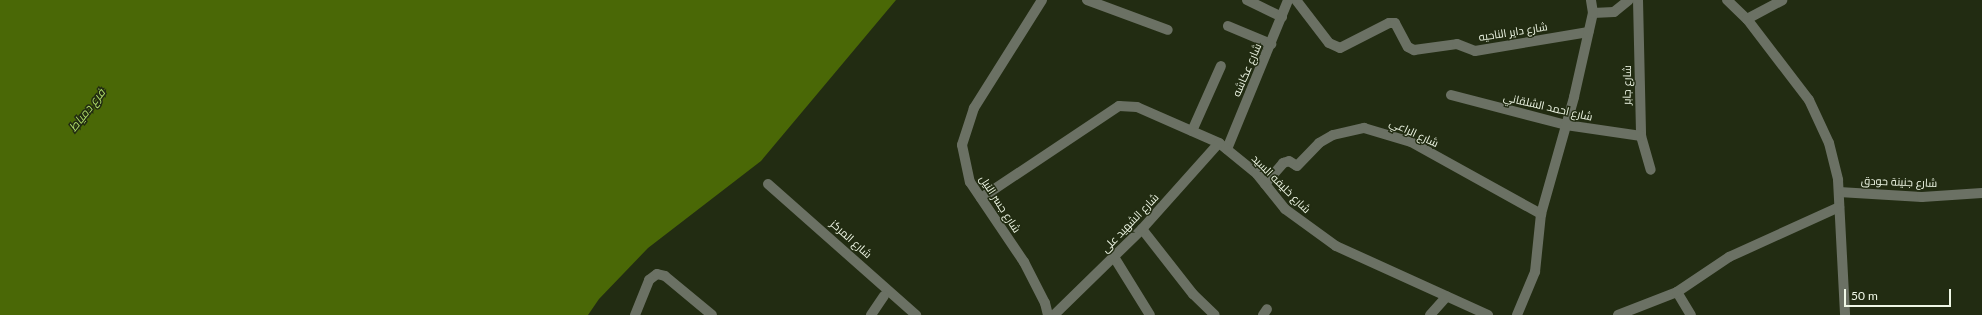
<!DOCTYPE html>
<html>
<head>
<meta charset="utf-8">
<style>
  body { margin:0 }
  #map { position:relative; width:1982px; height:315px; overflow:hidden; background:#222c12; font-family:Lato,Cairo,sans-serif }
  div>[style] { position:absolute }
  .water>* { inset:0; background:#4a6806 }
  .minor>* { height:10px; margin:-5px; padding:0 5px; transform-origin:5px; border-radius:5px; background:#6b7164 }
  .tertiary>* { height:10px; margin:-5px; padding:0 5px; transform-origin:5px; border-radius:5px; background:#6b7164 }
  span { translate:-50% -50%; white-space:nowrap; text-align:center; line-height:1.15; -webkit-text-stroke:3px #222c12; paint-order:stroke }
  .street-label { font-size:11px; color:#eff7e6 }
  .water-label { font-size:12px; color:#aedb69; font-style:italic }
  .scale { position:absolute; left:1844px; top:289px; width:107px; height:18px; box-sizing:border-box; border:2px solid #eff7e6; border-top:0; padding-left:5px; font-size:12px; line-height:14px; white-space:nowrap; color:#eff7e6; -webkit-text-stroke:3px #222c12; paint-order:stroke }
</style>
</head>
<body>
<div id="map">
  <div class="water">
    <div style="clip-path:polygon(0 0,896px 0,761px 161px,648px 248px,599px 299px,588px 315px,0 315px)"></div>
  </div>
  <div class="minor">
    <div style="left:1087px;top:0;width:86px;rotate:20.3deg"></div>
    <div style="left:1247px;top:0;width:39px;rotate:26deg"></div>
    <div style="left:1296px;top:0;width:54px;rotate:52.5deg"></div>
    <div style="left:1329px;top:43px;width:12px;rotate:24deg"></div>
    <div style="left:1340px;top:48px;width:55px;rotate:-27deg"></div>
    <div style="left:1389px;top:23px;width:6px"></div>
    <div style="left:1395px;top:23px;width:27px;rotate:62deg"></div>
    <div style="left:1408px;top:47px;width:7px;rotate:27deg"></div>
    <div style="left:1414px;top:50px;width:43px;rotate:-7.9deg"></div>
    <div style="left:1457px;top:44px;width:19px;rotate:21deg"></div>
    <div style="left:1475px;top:51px;width:115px;rotate:-9.5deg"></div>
    <div style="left:1638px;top:0;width:136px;rotate:88.7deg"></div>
    <div style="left:1641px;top:136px;width:35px;rotate:74deg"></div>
    <div style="left:1727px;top:0;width:28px;rotate:44deg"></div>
    <div style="left:1747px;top:19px;width:102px;rotate:52.6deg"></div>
    <div style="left:1809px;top:100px;width:47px;rotate:65.1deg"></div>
    <div style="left:1829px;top:143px;width:38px;rotate:76deg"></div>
    <div style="left:1838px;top:180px;width:135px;rotate:87deg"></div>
    <div style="left:1593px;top:13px;width:21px;rotate:-3deg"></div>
    <div style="left:1614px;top:12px;width:19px;rotate:-39deg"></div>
    <div style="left:1747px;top:19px;width:40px;rotate:-28deg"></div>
    <div style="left:1228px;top:26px;width:47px;rotate:22.7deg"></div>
    <div style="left:1451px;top:95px;width:119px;rotate:14.6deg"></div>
    <div style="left:1566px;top:125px;width:76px;rotate:8.3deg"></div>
    <div style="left:1192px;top:131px;width:71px;rotate:-66deg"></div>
    <div style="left:1227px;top:149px;width:161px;rotate:-67.7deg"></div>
    <div style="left:768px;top:184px;width:198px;rotate:41.5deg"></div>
    <div style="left:1265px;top:184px;width:28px;rotate:-49deg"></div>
    <div style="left:1283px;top:163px;width:6px;rotate:-18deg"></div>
    <div style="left:1289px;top:161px;width:9px;rotate:32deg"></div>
    <div style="left:1297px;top:166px;width:32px;rotate:-46deg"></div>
    <div style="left:1319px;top:143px;width:16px;rotate:-30deg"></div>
    <div style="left:1333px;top:135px;width:32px;rotate:-13deg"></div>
    <div style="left:1364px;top:128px;width:49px;rotate:16.6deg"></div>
    <div style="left:1411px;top:142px;width:149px;rotate:29deg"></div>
    <div style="left:1839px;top:192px;width:83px;rotate:3.4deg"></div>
    <div style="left:1922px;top:197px;width:60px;rotate:-3.8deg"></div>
    <div style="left:981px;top:198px;width:166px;rotate:-33.7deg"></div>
    <div style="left:1119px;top:106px;width:18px;rotate:3deg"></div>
    <div style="left:1137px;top:107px;width:90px;rotate:23.7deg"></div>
    <div style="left:1219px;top:143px;width:49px;rotate:39.2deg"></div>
    <div style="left:1257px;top:174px;width:45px;rotate:51.3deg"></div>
    <div style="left:1285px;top:209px;width:63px;rotate:36deg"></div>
    <div style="left:1336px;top:246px;width:167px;rotate:24.4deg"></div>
    <div style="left:1142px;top:229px;width:83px;rotate:51.9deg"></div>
    <div style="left:1193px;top:294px;width:30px;rotate:44deg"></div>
    <div style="left:1114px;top:257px;width:68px;rotate:58.2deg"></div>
    <div style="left:1677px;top:292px;width:27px;rotate:59deg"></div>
    <div style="left:635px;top:315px;width:38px;rotate:-68deg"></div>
    <div style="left:649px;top:280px;width:10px;rotate:-37deg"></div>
    <div style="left:657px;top:274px;width:8px;rotate:14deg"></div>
    <div style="left:665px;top:276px;width:61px;rotate:39.7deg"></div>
    <div style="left:871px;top:315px;width:23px;rotate:-56deg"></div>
    <div style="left:1054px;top:315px;width:123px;rotate:-44.3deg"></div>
    <div style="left:1142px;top:229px;width:115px;rotate:-48.2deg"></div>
    <div style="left:1263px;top:315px;width:7px;rotate:-56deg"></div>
    <div style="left:1430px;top:315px;width:25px;rotate:-48deg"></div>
    <div style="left:1517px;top:315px;width:47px;rotate:-67.3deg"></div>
    <div style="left:1535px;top:272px;width:58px;rotate:-84.1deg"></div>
    <div style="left:1541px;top:214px;width:122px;rotate:-74.2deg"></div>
    <div style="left:1574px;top:97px;width:86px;rotate:-77.3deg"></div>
    <div style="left:1593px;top:13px;width:13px;rotate:-99deg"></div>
    <div style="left:1618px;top:315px;width:63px;rotate:-21.3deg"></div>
    <div style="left:1677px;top:292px;width:63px;rotate:-33.9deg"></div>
    <div style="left:1729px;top:257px;width:121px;rotate:-24.4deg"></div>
  </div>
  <div class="tertiary">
    <div style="left:1042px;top:0;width:128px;rotate:122.2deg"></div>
    <div style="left:974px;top:108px;width:39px;rotate:108deg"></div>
    <div style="left:962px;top:145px;width:38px;rotate:78deg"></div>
    <div style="left:970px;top:182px;width:97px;rotate:56deg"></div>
    <div style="left:1024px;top:262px;width:46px;rotate:62.9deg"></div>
    <div style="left:1045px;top:303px;width:12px;rotate:76deg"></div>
  </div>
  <div class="street-label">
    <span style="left:1513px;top:32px;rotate:-9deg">شارع داير الناحيه</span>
    <span style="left:1247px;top:70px;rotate:-67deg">شارع عكاشه</span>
    <span style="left:1627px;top:85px;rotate:-89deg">شارع جابر</span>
    <span style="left:1548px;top:107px;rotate:13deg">شارع احمد الشلقاني</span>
    <span style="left:1414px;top:133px;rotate:25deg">شارع الراعي</span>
    <span style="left:1899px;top:182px;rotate:2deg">شارع جنينة حودق</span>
    <span style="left:1281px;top:184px;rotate:45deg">شارع خليفه السيد</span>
    <span style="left:1000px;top:204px;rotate:57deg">شارع جسر النيل</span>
    <span style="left:1130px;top:223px;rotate:-46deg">شارع الشهيد على</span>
    <span style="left:851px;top:239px;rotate:42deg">شارع المركز</span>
  </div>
  <div class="water-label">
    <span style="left:87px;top:110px;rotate:-52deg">فرع دمياط</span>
  </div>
  <div class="scale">50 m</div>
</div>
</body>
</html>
